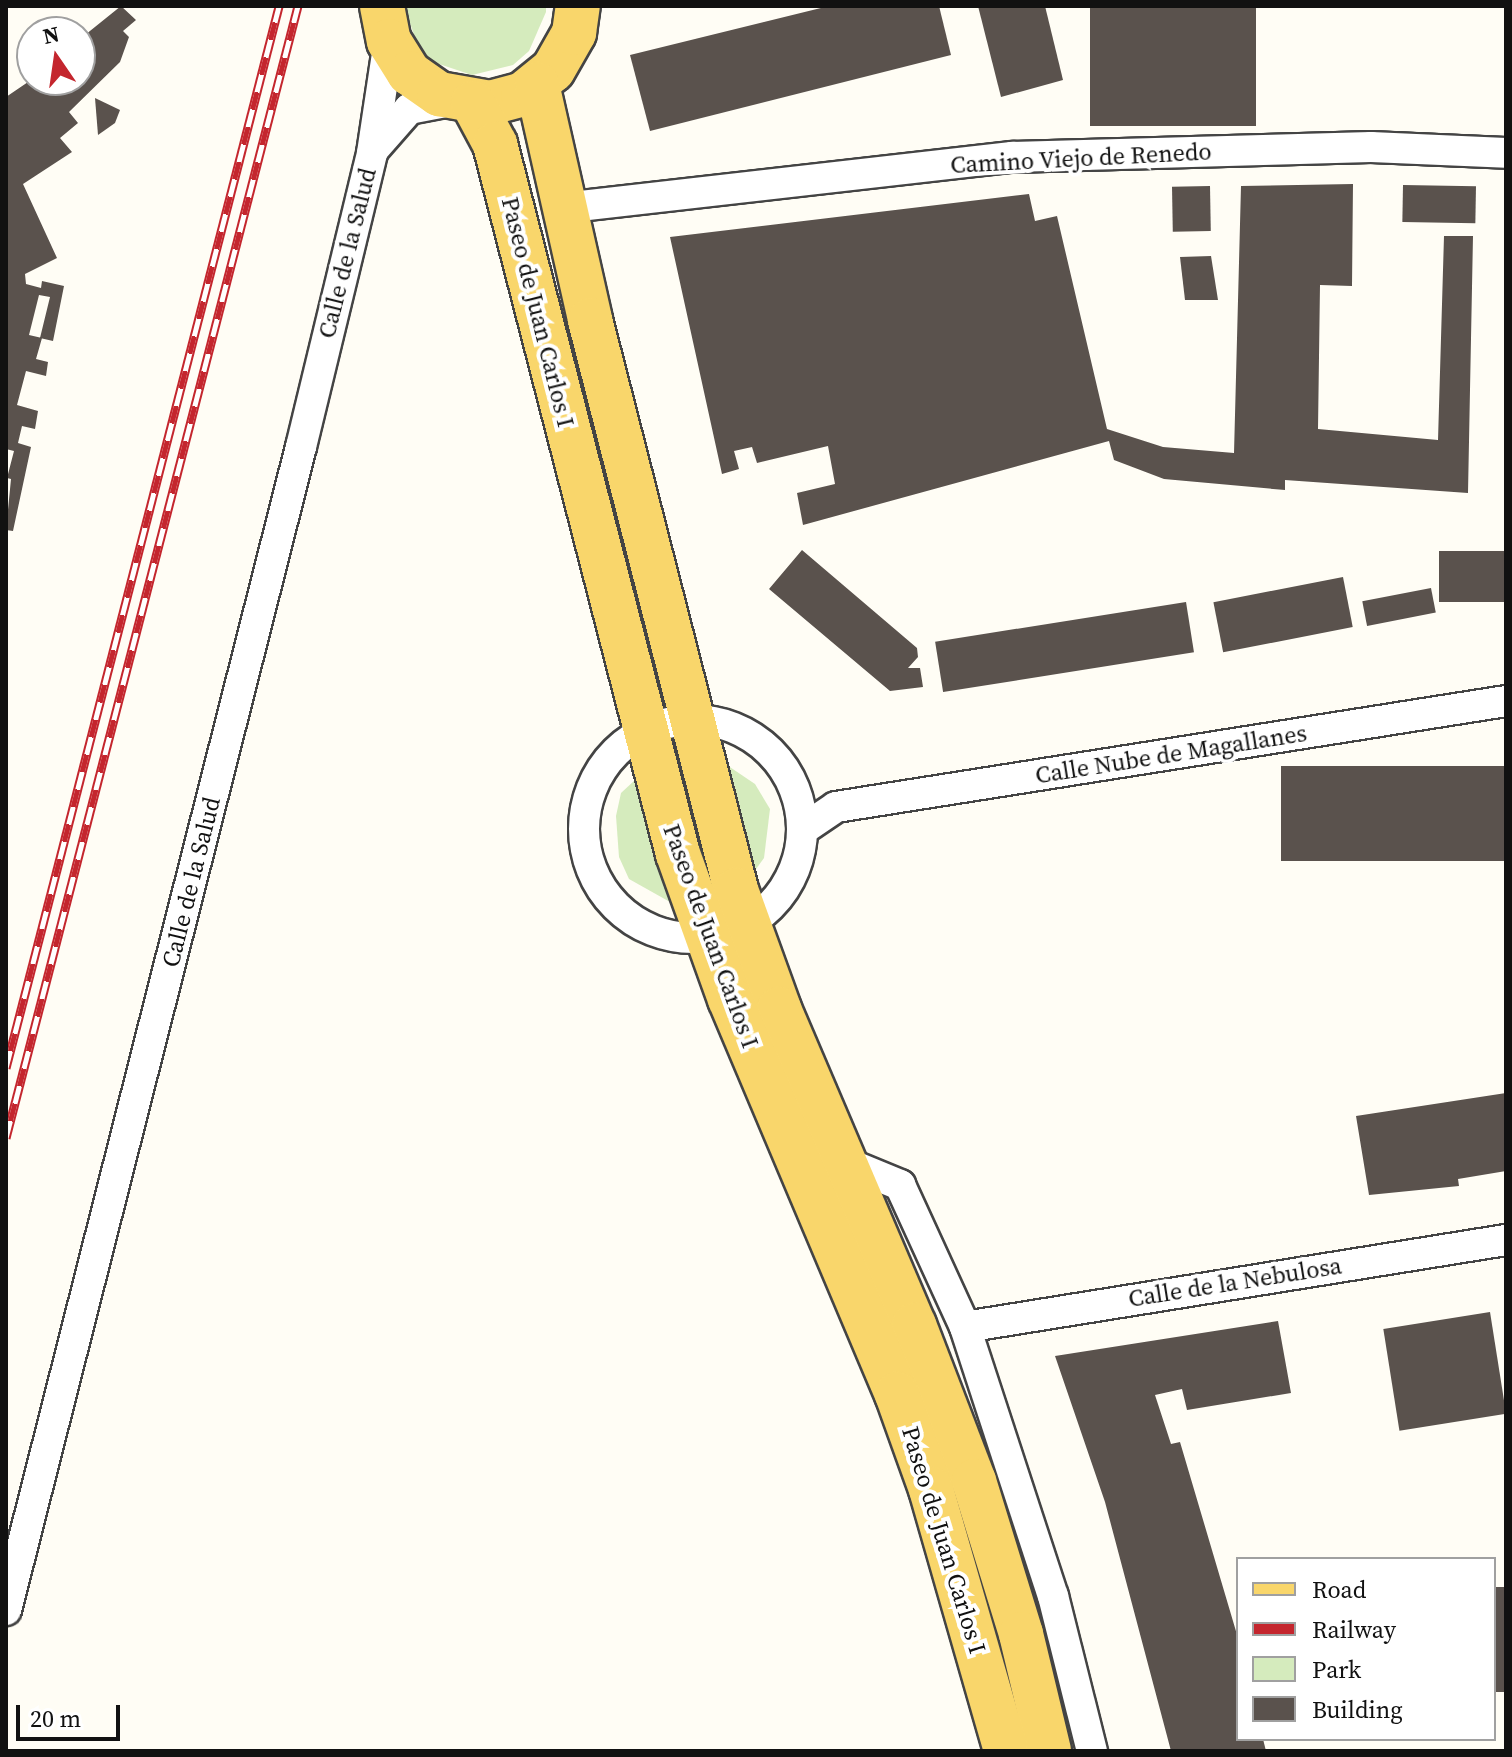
<!DOCTYPE html>
<html>
<head>
<meta charset="utf-8">
<style>
  body { margin:0 }
  #map { position:relative; width:1512px; height:1757px; overflow:hidden; background:#fffdf5; font-family:"Source Serif 4",serif }
  div>[style] { position:absolute }
  .green>* { inset:0; background:#d5ebbd }
  .building>* { inset:0; background:#5a524d; transform-origin:0 0 }
  .roads { filter:drop-shadow(2px 0 #444) drop-shadow(-2px 0 #444) drop-shadow(0 2px #444) drop-shadow(0 -2px #444) }
  .minor>* { height:30px; margin:-15px; padding:0 15px; transform-origin:15px; border-radius:15px; background:#fff }
  .minor>.ring { margin:-15px; padding:0; box-sizing:content-box; background:none; border:30px solid #fff; border-radius:50% }
  .primary>* { height:44px; margin:-22px; padding:0 22px; transform-origin:22px; border-radius:22px; background:#f9d66b }
  .rail>* { height:9px; margin-top:-4.5px; transform-origin:0; background:repeating-linear-gradient(90deg,#fff 0 18px,#c4262e 0 36px); box-sizing:border-box; border-block:2px solid #c4262e }
  span { translate:-50% -50%; white-space:nowrap; text-align:center; line-height:1.15; -webkit-text-stroke:8px #fff; paint-order:stroke }
  .street-label { font-size:24px; color:#111 }
  .frame { position:absolute; inset:0; border:8px solid #111; pointer-events:none }
  .legend { position:absolute; left:1236px; top:1557px; width:260px; height:184px; box-sizing:border-box; background:#fff; border:2px solid #a0a0a0; margin:0; padding:10px 14px; list-style:none; font-size:24px; color:#111 }
  .legend li { display:flex; align-items:center; gap:16px; height:40px }
  .legend b { width:40px; border:2px solid #a0a0a0 }
  .north { position:absolute; left:16px; top:16px; width:80px; height:80px; box-sizing:border-box; background:#fff; border:2px solid #a0a0a0; border-radius:50%; rotate:347deg; font-size:22px; font-weight:700; line-height:32px; text-align:center; color:#111 }
  .north::after { content:''; display:block; margin:auto; width:28px; height:36px; background:#c4262e; clip-path:polygon(50% 0,100% 100%,50% 72%,0 100%) }
  .scale { position:absolute; left:16px; top:1705px; width:104px; height:36px; box-sizing:border-box; border:4px solid #111; border-top:0; padding-left:10px; font-size:24px; line-height:28px; white-space:nowrap; color:#111; -webkit-text-stroke:6px #fff; paint-order:stroke }
</style>
</head>
<body>
<div id="map">
  <div class="green">
    <div style="clip-path:polygon(404px 6px,546px 6px,546px 12px,529px 51px,513px 65px,472px 75px,433px 62px,418px 46px)"></div>
    <div style="clip-path:polygon(715px 757px,755px 784px,770px 809px,764px 858px,751px 876px)"></div>
    <div style="clip-path:polygon(635px 780px,670px 902px,629px 879px,619px 857px,616px 816px,621px 793px)"></div>
  </div>
  <div class="building">
    <div style="clip-path:polygon(121px 6px,136px 20px,123px 31px,129px 37px,120px 62px,69px 112px,78px 123px,60px 138px,72px 152px,23px 184px,57px 258px,25px 274px,26px 284px,41px 288px,42px 281px,64px 286px,53px 341px,40px 338px,50px 297px,39px 295px,29px 335px,42px 338px,36px 359px,48px 362px,46px 376px,26px 371px,17px 405px,38px 411px,35px 429px,22px 426px,18px 443px,31px 447px,13px 531px,6px 530px,11px 479px,7px 478px,14px 451px,6px 449px,6px 97px,31px 80px,80px 80px,80px 39px)"></div>
    <div style="clip-path:polygon(829px 6px,939px 6px,951px 55px,650px 131px,630px 55px)"></div>
    <div style="clip-path:polygon(978px 6px,1045px 6px,1063px 80px,1001px 97px)"></div>
    <div style="left:1090px;top:6px;width:166px;height:120px"></div>
    <div style="clip-path:polygon(95px 98px,120px 110px,115px 123px,98px 135px)"></div>
    <div style="clip-path:polygon(1353px 184px,1352px 286px,1320px 285px,1318px 429px,1438px 440px,1444px 236px,1473px 236px,1468px 493px,1285px 480px,1285px 490px,1164px 479px,1114px 460px,1109px 441px,803px 525px,797px 493px,835px 484px,828px 446px,757px 463px,752px 447px,734px 451px,739px 469px,722px 474px,670px 237px,1029px 194px,1035px 221px,1057px 216px,1107px 429px,1163px 447px,1234px 453px,1241px 186px)"></div>
    <div style="left:1403px;top:185px;width:73px;height:37px;rotate:1deg"></div>
    <div style="left:1210px;top:186px;width:45px;height:38px;rotate:89deg"></div>
    <div style="clip-path:polygon(1211px 256px,1218px 300px,1185px 300px,1180px 257px)"></div>
    <div style="clip-path:polygon(802px 550px,917px 648px,918px 657px,908px 668px,920px 668px,923px 687px,890px 691px,769px 589px)"></div>
    <div style="left:1506px;top:551px;width:51px;height:67px;rotate:90deg"></div>
    <div style="left:1343px;top:577px;width:51px;height:132px;rotate:79deg"></div>
    <div style="left:1431px;top:588px;width:25px;height:70px;rotate:79deg"></div>
    <div style="left:1186px;top:602px;width:51px;height:254px;rotate:81deg"></div>
    <div style="left:1506px;top:766px;width:95px;height:225px;rotate:90deg"></div>
    <div style="clip-path:polygon(1506px 1093px,1506px 1171px,1458px 1179px,1459px 1186px,1369px 1195px,1356px 1116px)"></div>
    <div style="left:1490px;top:1312px;width:103px;height:108px;rotate:81deg"></div>
    <div style="clip-path:polygon(1278px 1321px,1291px 1393px,1187px 1410px,1182px 1389px,1155px 1395px,1171px 1444px,1180px 1442px,1238px 1638px,1238px 1739px,1263px 1739px,1266px 1751px,1171px 1751px,1105px 1502px,1055px 1356px)"></div>
    <div style="left:1506px;top:1587px;width:105px;height:12px;rotate:90deg"></div>
  </div>
  <div class="roads">
    <div class="minor">
      <div style="left:375px;top:148px;width:52px;rotate:-48.9deg"></div>
      <div style="left:409px;top:109px;width:48px;rotate:-10.8deg"></div>
      <div style="left:563px;top:208px;width:452px;rotate:-6.5deg"></div>
      <div style="left:1012px;top:157px;width:359px;rotate:-1.6deg"></div>
      <div style="left:1371px;top:147px;width:135px;rotate:2.5deg"></div>
      <div class="ring" style="left:584px;top:720px;width:188px;height:188px"></div>
      <div style="left:802px;top:830px;width:41px;rotate:-34.1deg"></div>
      <div style="left:836px;top:807px;width:678px;rotate:-8.99deg"></div>
      <div style="left:844px;top:1162px;width:61px;rotate:22.3deg"></div>
      <div style="left:900px;top:1185px;width:156px;rotate:65.4deg"></div>
      <div style="left:965px;top:1327px;width:283px;rotate:71.9deg"></div>
      <div style="left:1053px;top:1596px;width:160px;rotate:75.9deg"></div>
      <div style="left:965px;top:1327px;width:548px;rotate:-9.14deg"></div>
      <div style="left:6px;top:1610px;width:1200px;rotate:-75.77deg"></div>
      <div style="left:301px;top:447px;width:302px;rotate:-76.4deg"></div>
      <div style="left:372px;top:153px;width:113px;rotate:-81.4deg"></div>
    </div>
    <div class="primary">
      <div style="left:382px;top:6px;width:36px;rotate:79deg"></div>
      <div style="left:389px;top:41px;width:38px;rotate:58deg"></div>
      <div style="left:409px;top:73px;width:37px;rotate:35deg"></div>
      <div style="left:439px;top:94px;width:52px;rotate:10deg"></div>
      <div style="left:490px;top:103px;width:34px;rotate:-15deg"></div>
      <div style="left:523px;top:94px;width:38px;rotate:-39deg"></div>
      <div style="left:553px;top:70px;width:43px;rotate:-60.4deg"></div>
      <div style="left:574px;top:33px;width:27px;rotate:-82deg"></div>
      <div style="left:537px;top:84px;width:242px;rotate:77.3deg"></div>
      <div style="left:590px;top:320px;width:588px;rotate:75.63deg"></div>
      <div style="left:736px;top:890px;width:127px;rotate:70.1deg"></div>
      <div style="left:779px;top:1009px;width:344px;rotate:66.9deg"></div>
      <div style="left:914px;top:1325px;width:167px;rotate:69deg"></div>
      <div style="left:974px;top:1481px;width:160px;rotate:72.9deg"></div>
      <div style="left:1021px;top:1634px;width:120px;rotate:76.5deg"></div>
      <div style="left:473px;top:103px;width:47px;rotate:61.8deg"></div>
      <div style="left:495px;top:144px;width:733px;rotate:75.55deg"></div>
      <div style="left:678px;top:854px;width:154px;rotate:70.3deg"></div>
      <div style="left:730px;top:999px;width:429px;rotate:67.1deg"></div>
      <div style="left:897px;top:1394px;width:101px;rotate:70.3deg"></div>
      <div style="left:931px;top:1489px;width:273px;rotate:74deg"></div>
    </div>
  </div>
  <div class="rail">
    <div style="left:6px;top:1068px;width:1097px;rotate:-75.58deg"></div>
    <div style="left:6px;top:1138px;width:1169px;rotate:-75.54deg"></div>
  </div>
  <div class="street-label">
    <span style="left:1081px;top:158px;rotate:-3deg">Camino Viejo de Renedo</span>
    <span style="left:347px;top:253px;rotate:-76deg">Calle de la Salud</span>
    <span style="left:538px;top:312px;rotate:76deg">Paseo de Juan Carlos I</span>
    <span style="left:1171px;top:754px;rotate:-9deg">Calle Nube de Magallanes</span>
    <span style="left:191px;top:882px;rotate:-76deg">Calle de la Salud</span>
    <span style="left:711px;top:936px;rotate:70deg">Paseo de Juan Carlos I</span>
    <span style="left:1235px;top:1282px;rotate:-9deg">Calle de la Nebulosa</span>
    <span style="left:944px;top:1540px;rotate:73deg">Paseo de Juan Carlos I</span>
  </div>
  <div class="frame"></div>
  <ul class="legend">
  <li><b style="height:10px;background:#f9d66b"></b>Road</li>
  <li><b style="height:10px;background:#c4262e"></b>Railway</li>
  <li><b style="height:22px;background:#d5ebbd"></b>Park</li>
  <li><b style="height:22px;background:#5a524d"></b>Building</li>
  </ul>
  <div class="north">N</div>
  <div class="scale">20 m</div>
</div>
</body>
</html>
